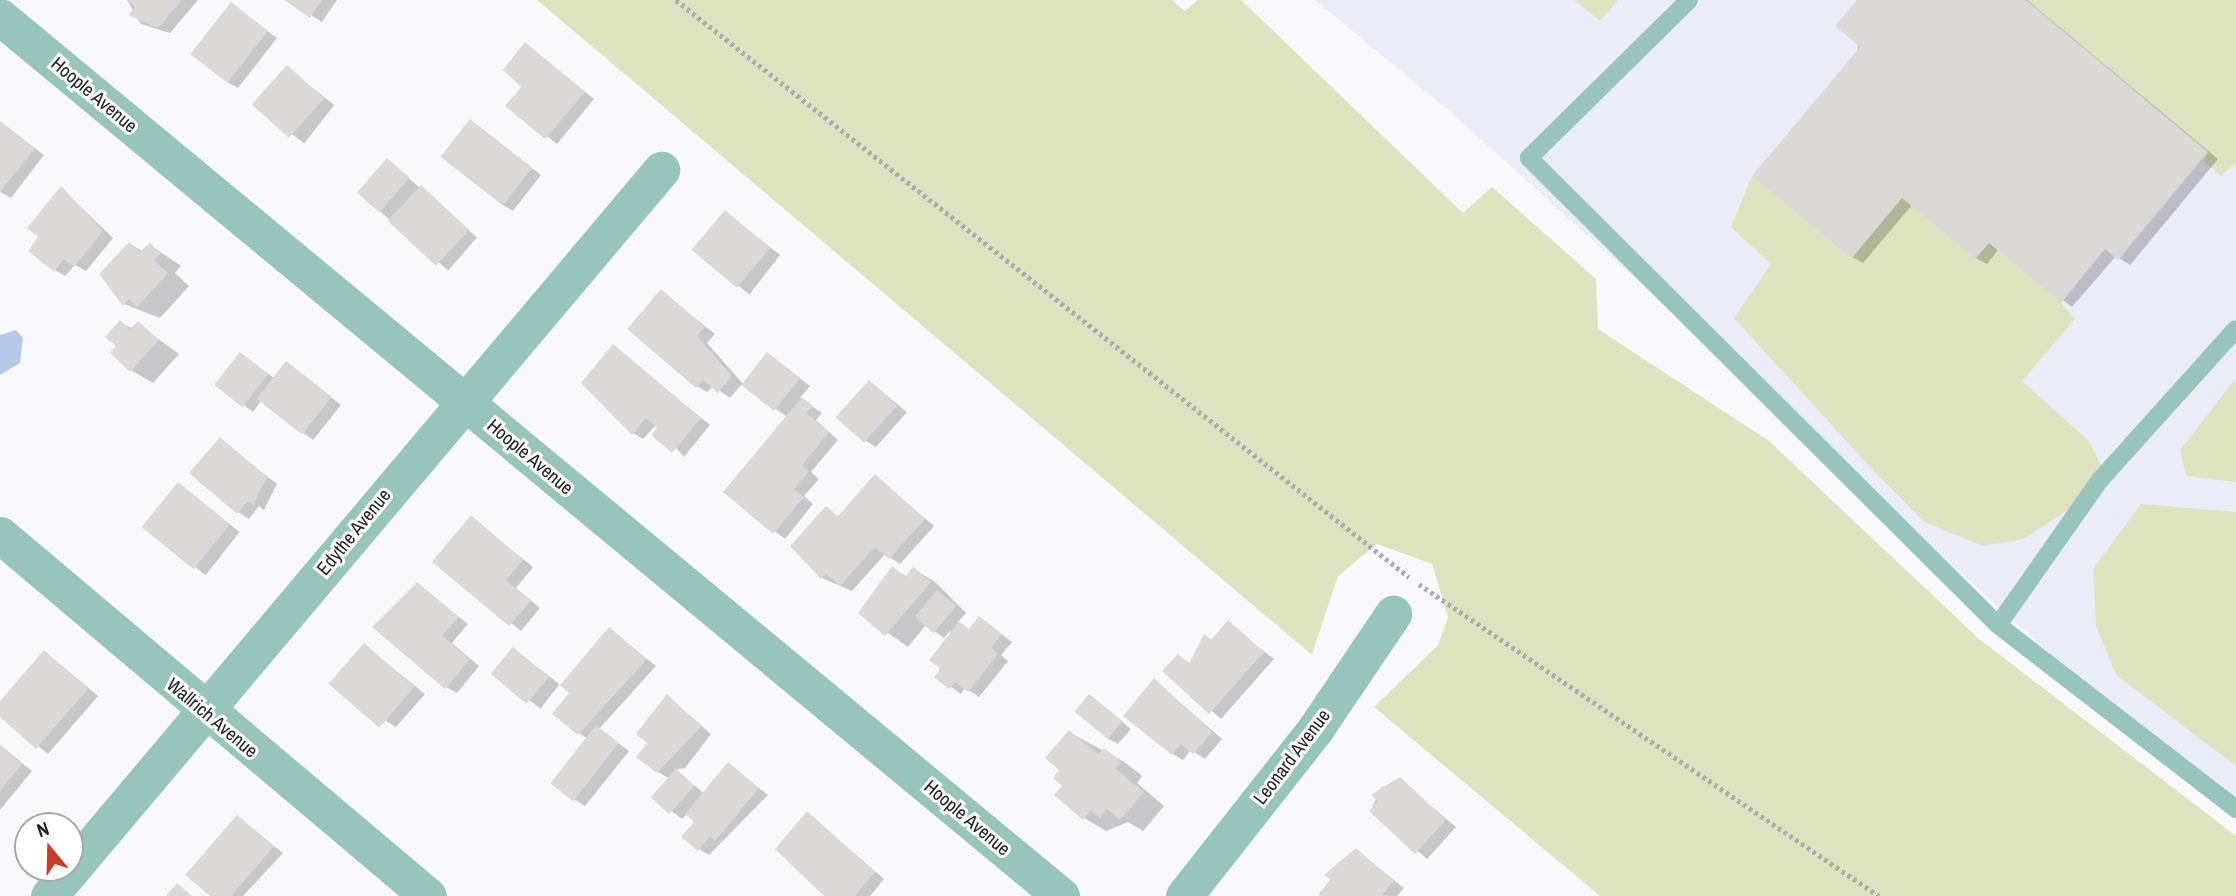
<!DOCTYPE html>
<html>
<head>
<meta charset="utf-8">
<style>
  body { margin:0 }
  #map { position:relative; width:2236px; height:896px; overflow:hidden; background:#f9f9fd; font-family:"Archivo Narrow",sans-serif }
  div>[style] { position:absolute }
  .built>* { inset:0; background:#eaecf8 }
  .green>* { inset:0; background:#dee3bf }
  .water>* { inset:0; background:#b6c7e8 }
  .shadow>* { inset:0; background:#0003; transform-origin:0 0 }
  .building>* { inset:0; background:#dbd8d5; transform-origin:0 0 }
  .path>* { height:4.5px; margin-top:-2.25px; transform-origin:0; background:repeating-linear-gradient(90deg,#acacaf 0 3.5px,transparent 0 7px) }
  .lane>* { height:18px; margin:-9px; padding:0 9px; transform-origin:9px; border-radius:9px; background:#97c5bc }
  .street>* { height:37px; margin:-18.5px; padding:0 18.5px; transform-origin:18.5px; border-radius:18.5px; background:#97c5bc }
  span { translate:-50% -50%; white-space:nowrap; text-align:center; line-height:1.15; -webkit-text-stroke:6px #fff; paint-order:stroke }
  .street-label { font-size:19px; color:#222223 }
  .north { position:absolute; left:14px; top:812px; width:70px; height:70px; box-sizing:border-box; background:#fff; border:2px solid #a7a7a7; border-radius:50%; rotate:341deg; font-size:19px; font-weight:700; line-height:28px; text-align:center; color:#222223 }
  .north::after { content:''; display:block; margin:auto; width:24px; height:32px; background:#c93d28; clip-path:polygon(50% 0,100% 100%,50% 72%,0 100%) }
</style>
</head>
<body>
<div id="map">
  <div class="built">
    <div style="clip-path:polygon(1315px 0,2236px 0,2236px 822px,1454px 115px)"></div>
  </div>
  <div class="green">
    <div style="clip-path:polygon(537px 0,1172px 0,1185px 11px,1198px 0,1241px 0,1463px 213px,1492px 187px,1596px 279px,1598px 329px,1769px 441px,1978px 638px,2236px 836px,2236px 896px,1600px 896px,1374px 707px,1438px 645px,1448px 617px,1432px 564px,1377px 544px,1338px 576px,1312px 655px)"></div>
    <div style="clip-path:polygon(1574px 0,1618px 0,1600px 21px)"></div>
    <div style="clip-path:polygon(2026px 0,2236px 0,2236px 163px,2221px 176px,2204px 162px,2208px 152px)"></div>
    <div style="clip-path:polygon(1752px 176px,1851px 259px,1902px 198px,1975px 259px,1989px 243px,2061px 303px,2075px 319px,2022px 381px,2089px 441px,2103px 470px,2074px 506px,2023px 539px,1983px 546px,1924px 522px,1870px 467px,1734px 318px,1771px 264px,1731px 227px)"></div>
    <div style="clip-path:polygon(2236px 378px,2236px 482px,2186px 476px,2180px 450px)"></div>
    <div style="clip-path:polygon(2141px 504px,2236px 512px,2236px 766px,2116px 675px,2096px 626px,2093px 569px)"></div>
  </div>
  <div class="water">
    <div style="clip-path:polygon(16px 330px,23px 338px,20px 363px,0 375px,0 335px)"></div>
  </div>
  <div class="shadow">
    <div style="clip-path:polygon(127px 0,198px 0,170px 33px,141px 24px)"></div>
    <div style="clip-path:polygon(287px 0,337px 0,322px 22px)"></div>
    <div style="clip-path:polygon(1859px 0,2027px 0,2218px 159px,2130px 265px,2116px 256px,2072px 307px,1999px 249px,1987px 264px,1976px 258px,1912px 205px,1863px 263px,1852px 257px)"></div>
    <div style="clip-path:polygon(231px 4px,277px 38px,238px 88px,227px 82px)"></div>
    <div style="clip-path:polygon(526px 44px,594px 99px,557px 144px,508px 106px,524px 86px)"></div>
    <div style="left:287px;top:68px;width:60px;height:49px;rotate:38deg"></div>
    <div style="clip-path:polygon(471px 121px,541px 175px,513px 211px,503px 205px)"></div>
    <div style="clip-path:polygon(0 122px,44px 155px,11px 198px,0 192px)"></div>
    <div style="left:388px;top:160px;width:118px;height:44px;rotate:41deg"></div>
    <div style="clip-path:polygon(61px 188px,113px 238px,86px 271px,75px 265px,65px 276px,55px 270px,41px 237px)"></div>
    <div style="left:725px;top:212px;width:70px;height:50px;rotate:38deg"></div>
    <div style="clip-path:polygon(130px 244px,142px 251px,150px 245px,181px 266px,175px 273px,189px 286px,160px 318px,124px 304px)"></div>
    <div style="clip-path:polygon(661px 291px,715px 334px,707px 343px,743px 384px,768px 354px,810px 386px,800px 398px,822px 413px,816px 420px,838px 440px,811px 472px,819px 479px,804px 496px,813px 504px,785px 539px,725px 492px,787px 417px,742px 384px,730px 398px,713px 386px,707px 392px,697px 386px)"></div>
    <div style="clip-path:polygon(120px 322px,133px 329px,138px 324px,179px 354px,153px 383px,131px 370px,119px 346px)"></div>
    <div style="clip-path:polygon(613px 347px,710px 425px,684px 457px,656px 425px,643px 439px,633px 433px)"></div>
    <div style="clip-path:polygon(241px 354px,274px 378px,287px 363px,341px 405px,313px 440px,261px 401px,253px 412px,216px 384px)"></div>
    <div style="clip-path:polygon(870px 382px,907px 412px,876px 447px,866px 441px)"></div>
    <div style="clip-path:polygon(220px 440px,277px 484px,264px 510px,259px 506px,249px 519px,238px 512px)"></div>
    <div style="clip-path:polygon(875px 476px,934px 526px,900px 564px,885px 554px,852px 591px,822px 578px,793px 546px,827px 509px,839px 517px)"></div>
    <div style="left:178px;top:484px;width:78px;height:55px;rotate:38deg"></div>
    <div style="clip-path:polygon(471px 518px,533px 567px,516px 588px,540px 608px,521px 631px,435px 561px)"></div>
    <div style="clip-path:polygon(892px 568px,907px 577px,914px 569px,935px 582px,966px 613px,957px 623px,970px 630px,980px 618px,1012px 642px,1001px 655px,1008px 661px,979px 697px,965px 688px,961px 694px,937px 677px,951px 630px,944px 638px,926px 625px,908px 647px,860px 613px)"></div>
    <div style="clip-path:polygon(417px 584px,468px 624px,452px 643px,479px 666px,457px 693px,446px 687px)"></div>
    <div style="clip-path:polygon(1228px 623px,1274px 659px,1221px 719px,1165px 671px,1178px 656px,1191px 664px,1205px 636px,1213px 641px)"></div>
    <div style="clip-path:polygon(610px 630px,656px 666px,599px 729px,629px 751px,585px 806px,574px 799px,588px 739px,579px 733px,572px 693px)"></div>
    <div style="clip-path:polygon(364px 645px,425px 694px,396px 727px,386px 721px)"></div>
    <div style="left:513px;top:649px;width:58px;height:31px;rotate:37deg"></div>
    <div style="clip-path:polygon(45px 652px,98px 696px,48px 754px,0 715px,0 704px)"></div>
    <div style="clip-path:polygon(1154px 680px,1222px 739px,1205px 759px,1191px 750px,1183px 760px,1173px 754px)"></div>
    <div style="clip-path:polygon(667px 696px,711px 734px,685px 768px,674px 770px,704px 793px,728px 764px,768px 795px,709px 855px,699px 849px,696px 821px,687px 814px,682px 819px,653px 797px,670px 779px,658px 772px,649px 743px)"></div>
    <div style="clip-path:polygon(1090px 696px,1131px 729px,1118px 744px,1107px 738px)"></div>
    <div style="clip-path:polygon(1069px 732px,1126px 763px,1142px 776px,1137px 783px,1164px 806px,1143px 831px,1128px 822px,1106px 831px,1084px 818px,1064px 786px)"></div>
    <div style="clip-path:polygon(0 745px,32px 771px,0 810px)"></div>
    <div style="clip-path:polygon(1400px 780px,1456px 827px,1427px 859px,1371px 810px,1382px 786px,1390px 791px)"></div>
    <div style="clip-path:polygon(807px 813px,884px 879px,870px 896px,826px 896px)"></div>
    <div style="clip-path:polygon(237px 817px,283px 853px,243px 896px,213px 896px)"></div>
    <div style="clip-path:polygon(1356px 850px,1404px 888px,1397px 896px,1319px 894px)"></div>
  </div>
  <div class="building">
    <div style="clip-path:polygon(127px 0,182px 0,158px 28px,128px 15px,135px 7px)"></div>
    <div style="clip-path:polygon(284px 0,322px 0,310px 18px)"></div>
    <div style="clip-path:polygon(1857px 0,2026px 0,2208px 152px,2118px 260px,2105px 249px,2061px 303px,1989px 243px,1975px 259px,1902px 198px,1851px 259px,1752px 176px,1860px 47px,1835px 26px)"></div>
    <div style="left:231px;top:2px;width:47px;height:66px;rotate:38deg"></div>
    <div style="clip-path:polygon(525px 42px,585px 92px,545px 139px,505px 106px,521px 87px,503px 70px)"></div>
    <div style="left:287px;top:65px;width:50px;height:53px;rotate:42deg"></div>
    <div style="left:470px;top:119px;width:79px;height:48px;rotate:38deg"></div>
    <div style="clip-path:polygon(0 121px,35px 148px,0 192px)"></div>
    <div style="left:387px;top:158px;width:30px;height:46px;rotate:41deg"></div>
    <div style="left:421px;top:185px;width:66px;height:49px;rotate:43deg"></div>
    <div style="clip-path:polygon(61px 186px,103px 231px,74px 267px,64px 259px,54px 272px,28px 251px,38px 237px,27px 228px)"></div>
    <div style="left:725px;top:210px;width:59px;height:52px;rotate:40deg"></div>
    <div style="clip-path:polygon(129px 242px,140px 252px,150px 243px,161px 253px,154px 260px,168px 273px,137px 307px,129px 299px,123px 306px,99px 274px)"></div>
    <div style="clip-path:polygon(661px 289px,705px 327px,697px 336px,732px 376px,718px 393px,703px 380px,696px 388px,627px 329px)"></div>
    <div style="clip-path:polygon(120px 320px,130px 329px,138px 321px,159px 340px,130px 372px,110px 353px,116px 346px,105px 337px)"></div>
    <div style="clip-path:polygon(613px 344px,701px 418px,672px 453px,651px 435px,657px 428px,646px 418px,632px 435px,581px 383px)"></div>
    <div style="left:240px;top:352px;width:36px;height:42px;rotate:38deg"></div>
    <div style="left:767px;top:352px;width:42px;height:42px;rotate:38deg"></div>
    <div style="left:286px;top:361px;width:58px;height:48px;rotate:38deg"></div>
    <div style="left:869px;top:380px;width:38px;height:50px;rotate:42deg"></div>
    <div style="clip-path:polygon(802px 397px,813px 406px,806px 413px,829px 432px,802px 465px,809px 471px,794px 489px,804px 497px,773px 534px,723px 492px)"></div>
    <div style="clip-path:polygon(220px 437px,267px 477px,253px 505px,248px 501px,237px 514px,189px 473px)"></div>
    <div style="clip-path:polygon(875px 474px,925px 519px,889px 559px,875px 547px,840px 586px,826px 574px,821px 579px,790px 546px,826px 506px,838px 516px)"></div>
    <div style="left:178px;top:482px;width:67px;height:58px;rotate:39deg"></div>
    <div style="clip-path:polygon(471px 515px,523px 560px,506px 580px,531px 601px,509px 626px,432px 562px)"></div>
    <div style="clip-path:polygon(892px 566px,905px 577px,913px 567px,931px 582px,885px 636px,858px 613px)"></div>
    <div style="clip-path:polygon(417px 582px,459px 617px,442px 636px,470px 659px,445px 689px,372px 627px)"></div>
    <div style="left:937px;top:590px;width:25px;height:35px;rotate:40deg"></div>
    <div style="clip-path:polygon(979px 616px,1002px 634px,991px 648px,998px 654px,968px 692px,955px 682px,949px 689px,934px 677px,941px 669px,929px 660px,959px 622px,969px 629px)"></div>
    <div style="clip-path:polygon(1228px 620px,1264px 652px,1209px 714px,1162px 671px,1178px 654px,1189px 664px,1204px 634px,1211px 640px)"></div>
    <div style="clip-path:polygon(609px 627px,647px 659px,578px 735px,552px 714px,569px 693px,560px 685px)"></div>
    <div style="left:364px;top:643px;width:67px;height:54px;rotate:41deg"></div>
    <div style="left:513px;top:647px;width:47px;height:35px;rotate:40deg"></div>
    <div style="clip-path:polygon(44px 650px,88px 689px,36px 749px,0 717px,0 701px)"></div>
    <div style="clip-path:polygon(1154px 678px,1212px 732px,1193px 754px,1181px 744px,1172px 755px,1123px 716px)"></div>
    <div style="clip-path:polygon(667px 694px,701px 727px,657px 773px,636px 757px,647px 743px,636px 734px)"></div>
    <div style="left:1089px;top:694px;width:43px;height:23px;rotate:39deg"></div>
    <div style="left:596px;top:725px;width:29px;height:74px;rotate:38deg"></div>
    <div style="clip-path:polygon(1069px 730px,1098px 754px,1104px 748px,1113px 755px,1121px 763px,1116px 769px,1144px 792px,1120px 820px,1107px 809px,1100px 818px,1091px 810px,1083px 820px,1054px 795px,1062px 786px,1053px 778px,1059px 770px,1045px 758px)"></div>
    <div style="clip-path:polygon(0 746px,22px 764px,0 791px)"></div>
    <div style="clip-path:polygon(728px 762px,759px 788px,715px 841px,710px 836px,698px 851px,681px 837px,694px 822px,685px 814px)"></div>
    <div style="left:676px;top:769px;width:25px;height:38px;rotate:42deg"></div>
    <div style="clip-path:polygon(1400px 777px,1446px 820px,1415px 854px,1369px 811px,1378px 801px,1371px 795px)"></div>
    <div style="clip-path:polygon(807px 811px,875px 872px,855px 896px,824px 896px,775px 849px)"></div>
    <div style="clip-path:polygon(237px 815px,274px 846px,231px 896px,210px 896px,185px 875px)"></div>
    <div style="clip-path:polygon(1356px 848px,1394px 881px,1381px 896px,1319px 896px,1330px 879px,1324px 875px)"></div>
    <div style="clip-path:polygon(177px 883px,192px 896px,166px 896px)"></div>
  </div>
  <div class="path">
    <div style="left:676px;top:0;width:933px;rotate:38.21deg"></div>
    <div style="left:1419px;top:584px;width:556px;rotate:34.15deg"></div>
  </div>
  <div class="lane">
    <div style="left:1689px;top:0;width:225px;rotate:135.4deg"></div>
    <div style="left:1529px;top:158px;width:662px;rotate:44.88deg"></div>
    <div style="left:1998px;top:625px;width:177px;rotate:-54.9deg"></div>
    <div style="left:2100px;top:480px;width:203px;rotate:-48deg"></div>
    <div style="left:1998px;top:625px;width:301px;rotate:37.7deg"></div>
  </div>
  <div class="street">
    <div style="left:0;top:17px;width:1378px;rotate:39.64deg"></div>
    <div style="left:0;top:535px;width:560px;rotate:40.15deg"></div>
    <div style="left:49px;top:896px;width:950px;rotate:-49.87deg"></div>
    <div style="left:1184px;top:896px;width:214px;rotate:-51.8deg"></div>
    <div style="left:1316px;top:728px;width:138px;rotate:-56deg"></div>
  </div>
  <div class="street-label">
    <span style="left:94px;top:95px;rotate:40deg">Hoople Avenue</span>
    <span style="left:530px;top:457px;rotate:40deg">Hoople Avenue</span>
    <span style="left:354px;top:532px;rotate:-51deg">Edythe Avenue</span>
    <span style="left:212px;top:718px;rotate:40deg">Wallrich Avenue</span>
    <span style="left:1292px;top:757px;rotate:-53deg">Leonard Avenue</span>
    <span style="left:967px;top:818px;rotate:40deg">Hoople Avenue</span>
  </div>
  <div class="north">N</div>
</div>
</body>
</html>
